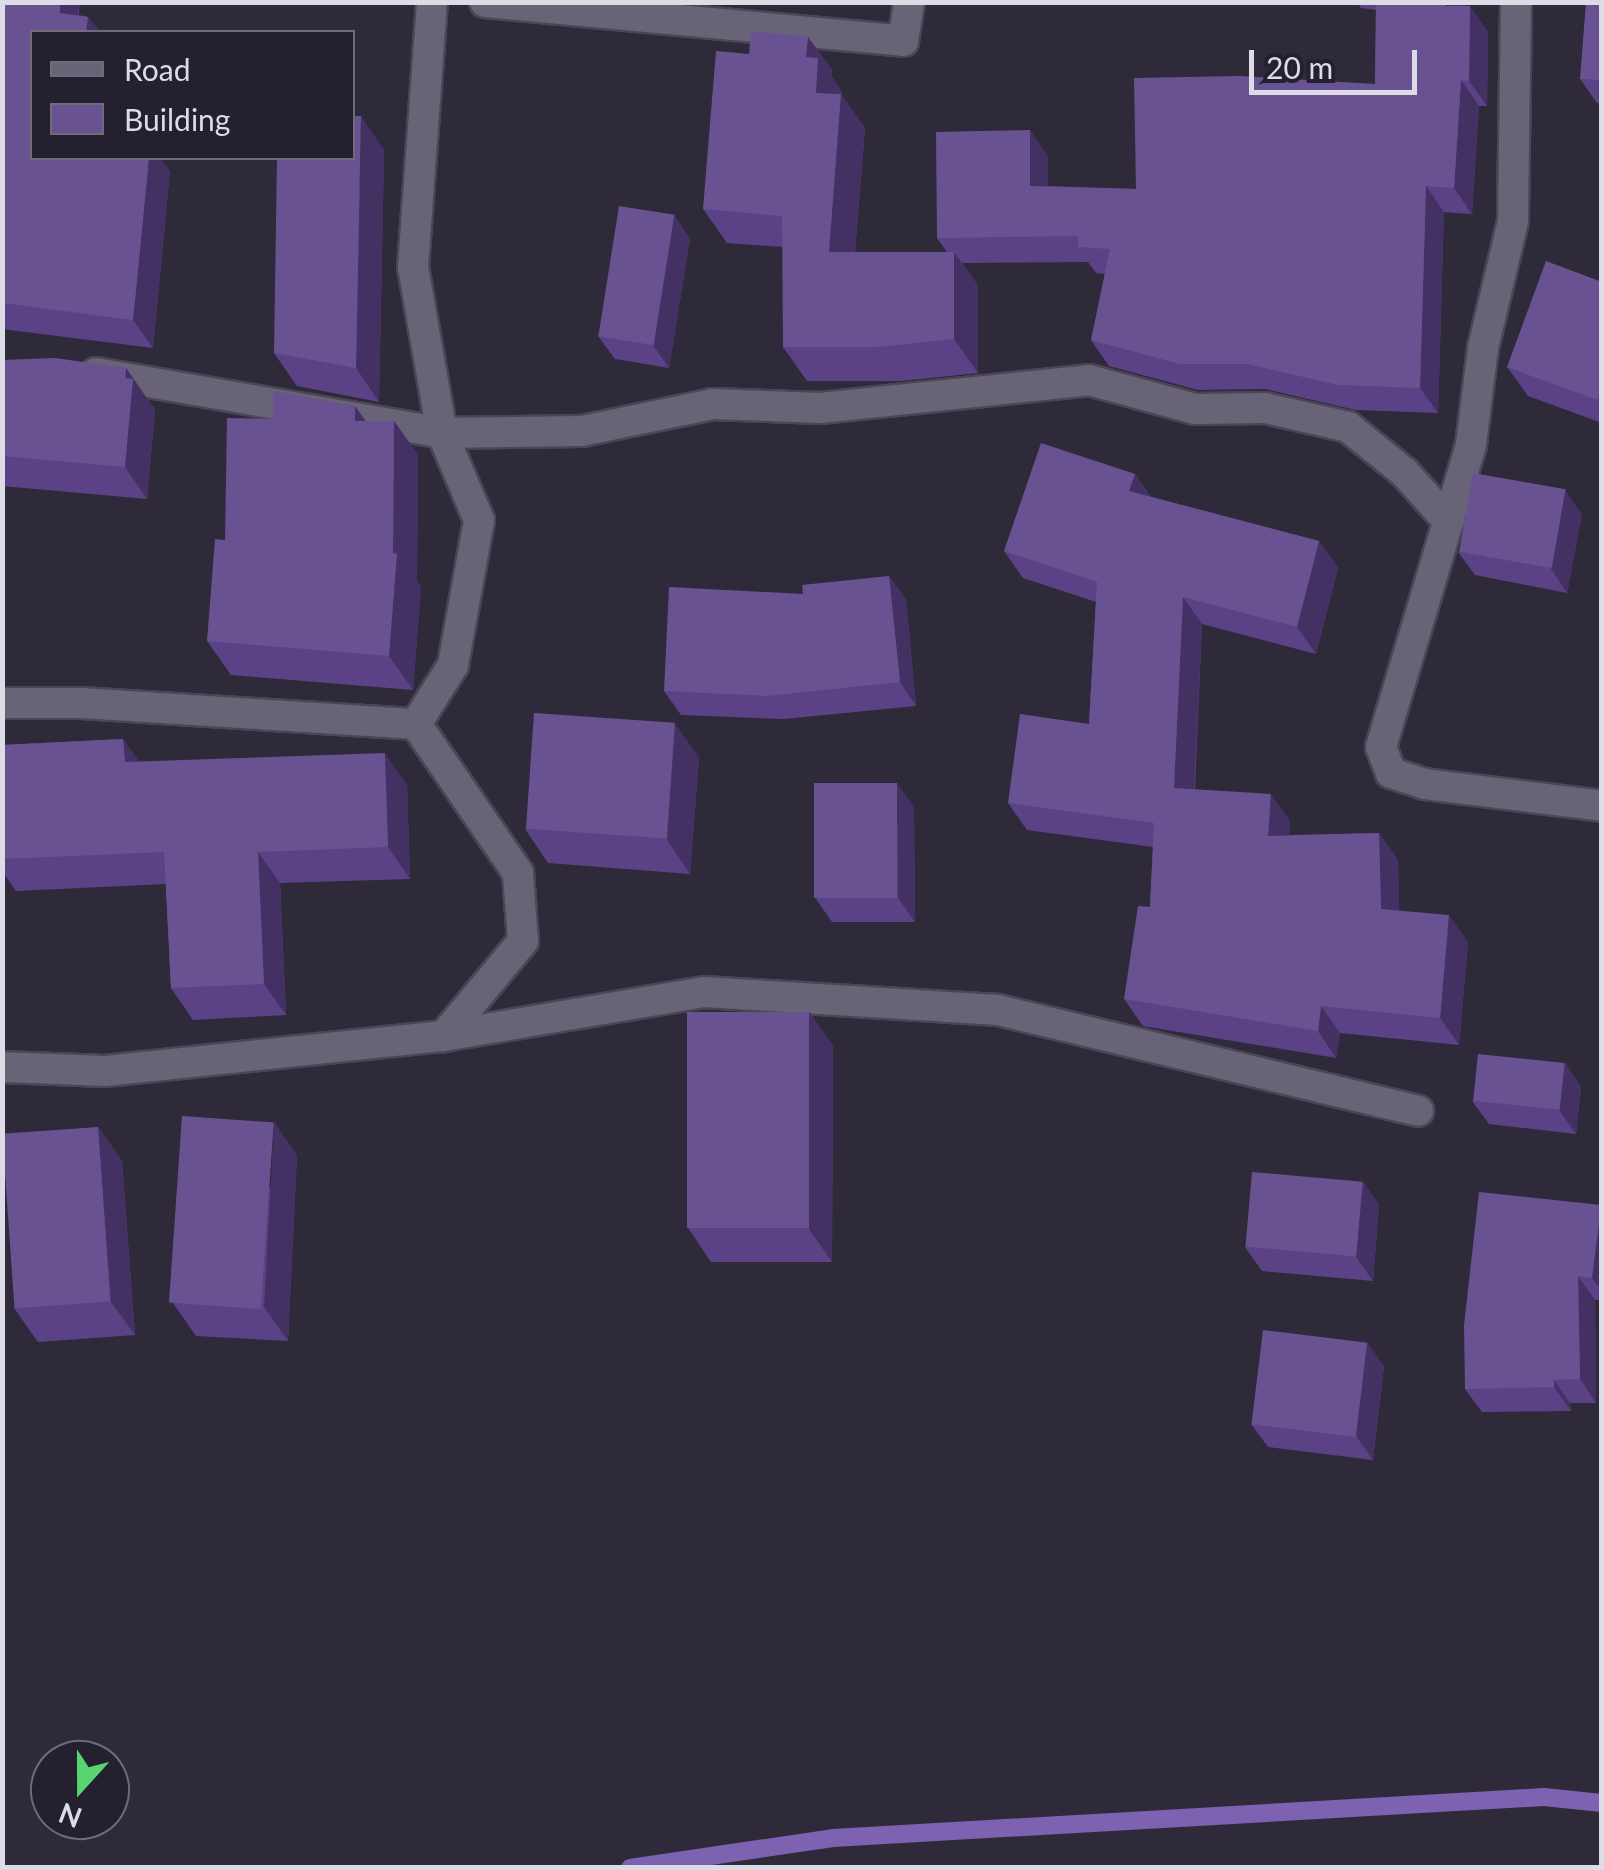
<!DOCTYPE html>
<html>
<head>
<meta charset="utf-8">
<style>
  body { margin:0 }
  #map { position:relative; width:1604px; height:1870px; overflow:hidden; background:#2e2a3a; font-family:Lato,sans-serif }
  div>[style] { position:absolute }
  .stream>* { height:18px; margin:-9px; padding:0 9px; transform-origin:9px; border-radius:9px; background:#7c62b0 }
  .roads { filter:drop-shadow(2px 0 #4a4654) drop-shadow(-2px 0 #4a4654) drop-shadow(0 2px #4a4654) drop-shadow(0 -2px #4a4654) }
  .minor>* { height:30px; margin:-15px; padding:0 15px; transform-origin:15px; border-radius:15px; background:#686376 }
  .wall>* { inset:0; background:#5b4287 }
  .shaded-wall>* { inset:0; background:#433164 }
  .building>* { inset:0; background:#695291; transform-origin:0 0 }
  span { translate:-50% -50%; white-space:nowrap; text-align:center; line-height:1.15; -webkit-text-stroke:9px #252030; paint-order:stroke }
  .frame { position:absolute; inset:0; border:5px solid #dddbe5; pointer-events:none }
  .legend { position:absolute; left:30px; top:30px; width:325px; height:130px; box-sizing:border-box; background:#252030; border:2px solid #6f6b78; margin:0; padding:12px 18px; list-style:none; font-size:30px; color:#dddbe5 }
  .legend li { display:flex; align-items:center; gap:20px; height:50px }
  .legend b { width:50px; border:2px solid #6f6b78 }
  .north { position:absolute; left:30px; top:1740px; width:100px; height:100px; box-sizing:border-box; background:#252030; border:2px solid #6f6b78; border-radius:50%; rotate:201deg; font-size:28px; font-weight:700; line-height:40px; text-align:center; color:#dddbe5 }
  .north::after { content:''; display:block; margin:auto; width:35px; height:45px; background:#57d570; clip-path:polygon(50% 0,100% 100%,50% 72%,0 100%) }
  .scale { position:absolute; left:1249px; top:50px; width:168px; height:45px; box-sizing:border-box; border:5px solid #dddbe5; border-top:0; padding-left:12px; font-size:30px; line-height:35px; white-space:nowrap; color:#dddbe5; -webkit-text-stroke:8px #252030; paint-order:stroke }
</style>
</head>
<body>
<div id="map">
  <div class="stream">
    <div style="left:630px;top:1868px;width:205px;rotate:-8.4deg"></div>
    <div style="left:833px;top:1838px;width:712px;rotate:-3.3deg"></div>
    <div style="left:1544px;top:1797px;width:58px;rotate:5.9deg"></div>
  </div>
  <div class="roads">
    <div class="minor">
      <div style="left:485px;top:2px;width:420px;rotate:5.3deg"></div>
      <div style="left:903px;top:41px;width:39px;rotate:-81deg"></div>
      <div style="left:1516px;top:2px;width:219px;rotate:90.8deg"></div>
      <div style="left:1513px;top:221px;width:130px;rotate:103.3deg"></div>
      <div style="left:1483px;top:348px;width:98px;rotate:97.1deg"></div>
      <div style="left:1471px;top:445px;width:315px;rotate:106.6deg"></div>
      <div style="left:1381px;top:747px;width:28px;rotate:69deg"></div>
      <div style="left:1391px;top:773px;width:35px;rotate:18deg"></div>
      <div style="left:1424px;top:784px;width:179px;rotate:7deg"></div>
      <div style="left:96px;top:373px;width:351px;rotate:9.8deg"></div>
      <div style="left:442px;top:433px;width:140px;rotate:-0.8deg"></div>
      <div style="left:582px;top:431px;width:134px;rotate:-11.6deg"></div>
      <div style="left:713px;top:404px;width:107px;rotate:2.1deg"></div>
      <div style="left:820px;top:408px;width:270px;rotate:-5.9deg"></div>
      <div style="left:1089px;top:380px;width:110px;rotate:15.3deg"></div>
      <div style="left:1195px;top:409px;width:70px;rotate:-0.8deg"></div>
      <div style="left:1265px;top:408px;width:85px;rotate:12.9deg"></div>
      <div style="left:1348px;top:427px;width:72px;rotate:38.8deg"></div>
      <div style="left:1404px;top:472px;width:67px;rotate:48deg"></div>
      <div style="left:2px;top:703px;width:79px"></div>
      <div style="left:81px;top:703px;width:336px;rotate:3.6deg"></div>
      <div style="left:416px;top:724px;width:181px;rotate:55.6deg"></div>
      <div style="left:518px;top:873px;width:68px;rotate:85.8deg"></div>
      <div style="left:523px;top:941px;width:124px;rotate:129.7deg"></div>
      <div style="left:416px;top:724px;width:70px;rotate:-57.9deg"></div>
      <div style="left:453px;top:665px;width:147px;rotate:-79.8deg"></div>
      <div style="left:479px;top:520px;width:95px;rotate:-113deg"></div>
      <div style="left:442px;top:433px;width:169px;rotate:-99.9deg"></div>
      <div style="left:413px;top:267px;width:266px;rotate:-85.9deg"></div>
      <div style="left:2px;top:1067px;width:103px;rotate:2.2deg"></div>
      <div style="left:105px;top:1071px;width:341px;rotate:-5.9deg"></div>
      <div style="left:444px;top:1036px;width:264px;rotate:-9.6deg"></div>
      <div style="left:704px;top:992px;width:295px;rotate:3.5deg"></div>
      <div style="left:998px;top:1010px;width:432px;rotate:13.5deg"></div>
    </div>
  </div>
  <div class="wall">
    <div style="clip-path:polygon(2px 2px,79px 2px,79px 15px,88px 17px,100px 32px,32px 32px,32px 158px,170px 171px,153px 348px,2px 329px)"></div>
    <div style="clip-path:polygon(1357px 2px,1467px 2px,1466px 6px,1488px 32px,1487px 106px,1479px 106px,1472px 214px,1444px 212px,1438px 413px,1356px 410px,1265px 389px,1198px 390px,1109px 366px,1091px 340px,1105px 274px,1096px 273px,1088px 262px,962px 263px,978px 286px,978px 373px,901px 381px,807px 381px,783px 347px,783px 247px,727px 243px,703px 209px,749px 54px,808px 37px,832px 70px,831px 76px,842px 92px,842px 96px,865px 128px,855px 252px,947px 252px,937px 238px,1048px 156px,1048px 186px,1136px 189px,1375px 84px,1376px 10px,1361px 8px)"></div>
    <div style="clip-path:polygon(1602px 2px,1602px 103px,1597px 103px,1580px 79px)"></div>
    <div style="clip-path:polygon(384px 150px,379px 402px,297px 386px,274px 353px)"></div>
    <div style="clip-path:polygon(674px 215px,690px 239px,669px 368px,615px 359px,598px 336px)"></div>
    <div style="clip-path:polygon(1602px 282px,1602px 423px,1528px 396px,1507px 367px)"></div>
    <div style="clip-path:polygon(2px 360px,126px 368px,155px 410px,147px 499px,2px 486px)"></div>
    <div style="clip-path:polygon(365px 421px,394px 421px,418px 455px,417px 581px,421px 587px,413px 690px,231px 675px,207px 641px,225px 540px)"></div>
    <div style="clip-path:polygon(1135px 474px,1151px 497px,1319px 541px,1338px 568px,1316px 654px,1202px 624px,1195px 789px,1290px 821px,1289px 835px,1379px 833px,1398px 860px,1399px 910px,1468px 942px,1459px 1045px,1340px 1033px,1336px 1058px,1143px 1026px,1124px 999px,1150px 907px,1153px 847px,1027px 830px,1008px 803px,1089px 724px,1096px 602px,1023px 578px,1004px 551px)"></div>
    <div style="clip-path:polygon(1582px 514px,1567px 593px,1475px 575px,1458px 552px)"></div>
    <div style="clip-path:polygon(889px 576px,906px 600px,916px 706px,784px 719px,681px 715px,664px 691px,803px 594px)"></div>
    <div style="clip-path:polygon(675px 724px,699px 758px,690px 874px,548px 863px,525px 829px)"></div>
    <div style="clip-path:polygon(123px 739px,139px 762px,407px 785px,410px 879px,280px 883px,286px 1015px,193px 1020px,171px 988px,166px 884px,16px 891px,2px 871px,2px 745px)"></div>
    <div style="clip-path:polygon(914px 807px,915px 922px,832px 922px,816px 899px)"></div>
    <div style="clip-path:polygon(809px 1012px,833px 1046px,832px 1262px,711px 1262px,688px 1228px)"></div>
    <div style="clip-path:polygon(1565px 1063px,1581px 1087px,1576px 1134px,1489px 1124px,1472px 1101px)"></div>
    <div style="clip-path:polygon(98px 1127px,122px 1161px,135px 1335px,38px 1342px,14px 1308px)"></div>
    <div style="clip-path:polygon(297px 1155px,288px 1341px,196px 1336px,173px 1303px)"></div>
    <div style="clip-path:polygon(1363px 1182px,1379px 1205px,1373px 1281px,1262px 1271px,1245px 1247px)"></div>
    <div style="clip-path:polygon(1602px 1206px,1602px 1300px,1595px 1300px,1596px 1403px,1570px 1403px,1571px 1411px,1482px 1412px,1465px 1389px)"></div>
    <div style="clip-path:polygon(1384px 1366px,1373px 1460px,1268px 1447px,1251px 1424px)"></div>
  </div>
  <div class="shaded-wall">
    <div style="clip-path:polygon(60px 2px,78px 2px,79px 32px,60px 13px)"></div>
    <div style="clip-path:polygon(1446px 2px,1467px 2px,1464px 32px,1446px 6px)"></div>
    <div style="clip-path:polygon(1470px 6px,1488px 32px,1487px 106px,1469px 81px)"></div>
    <div style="clip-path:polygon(88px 17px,100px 32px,86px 32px)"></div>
    <div style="clip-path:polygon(808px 37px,832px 70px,831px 76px,842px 92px,842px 96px,865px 128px,852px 285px,829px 252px,816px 93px,806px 57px)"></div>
    <div style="clip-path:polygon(1461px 80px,1479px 106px,1472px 214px,1454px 188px)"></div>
    <div style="clip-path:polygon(361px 116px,384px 150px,379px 402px,356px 368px)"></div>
    <div style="clip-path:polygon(1030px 130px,1048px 156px,1048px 211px,1030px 186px)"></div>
    <div style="clip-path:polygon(149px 158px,160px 158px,170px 171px,153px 348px,133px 320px)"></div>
    <div style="clip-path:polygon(1426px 186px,1444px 212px,1438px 413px,1420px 388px)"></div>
    <div style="clip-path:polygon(674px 215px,690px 239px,669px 368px,653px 345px)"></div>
    <div style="clip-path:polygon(954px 252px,978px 286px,978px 373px,954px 339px)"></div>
    <div style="clip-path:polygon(126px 368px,155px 410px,147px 499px,125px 467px)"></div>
    <div style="clip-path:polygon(355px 406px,379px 440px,355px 421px)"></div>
    <div style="clip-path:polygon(394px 421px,418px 455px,417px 581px,421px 587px,413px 690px,389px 656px,393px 553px)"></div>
    <div style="clip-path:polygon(1135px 474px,1154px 501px,1129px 491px)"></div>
    <div style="clip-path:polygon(1565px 490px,1582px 514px,1567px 593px,1551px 569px)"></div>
    <div style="clip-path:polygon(1319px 541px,1338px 568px,1316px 654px,1297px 627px)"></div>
    <div style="clip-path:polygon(889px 576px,906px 600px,916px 706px,900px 682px)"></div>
    <div style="clip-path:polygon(1183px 597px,1202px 624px,1193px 815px,1174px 788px)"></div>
    <div style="clip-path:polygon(675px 724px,699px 758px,690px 874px,667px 840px)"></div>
    <div style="clip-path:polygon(123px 739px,145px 770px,125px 762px)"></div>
    <div style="clip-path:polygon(385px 753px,407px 785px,410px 879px,388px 847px)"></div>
    <div style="clip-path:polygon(897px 783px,914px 807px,915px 922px,898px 898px)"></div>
    <div style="clip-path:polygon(1271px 794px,1290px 821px,1287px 863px,1268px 836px)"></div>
    <div style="clip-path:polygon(1379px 833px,1398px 860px,1400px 936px,1381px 909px)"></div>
    <div style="clip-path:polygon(258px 852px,280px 883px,286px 1015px,264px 984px)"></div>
    <div style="clip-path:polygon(1449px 915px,1468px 942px,1459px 1045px,1440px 1018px)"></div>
    <div style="clip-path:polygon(1321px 1006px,1340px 1033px,1336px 1058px,1318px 1031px)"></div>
    <div style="clip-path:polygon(809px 1012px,833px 1046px,832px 1262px,809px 1229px)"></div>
    <div style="clip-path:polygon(1565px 1063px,1581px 1087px,1576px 1134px,1559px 1110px)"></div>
    <div style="clip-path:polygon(274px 1122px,297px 1155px,288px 1341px,264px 1307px)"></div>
    <div style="clip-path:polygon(98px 1127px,122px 1161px,135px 1335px,111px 1302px)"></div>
    <div style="clip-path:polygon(1363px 1182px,1379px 1205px,1373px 1281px,1356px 1257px)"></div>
    <div style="clip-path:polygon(1601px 1205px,1602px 1206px,1602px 1291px,1592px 1278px)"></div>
    <div style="clip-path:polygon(1578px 1276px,1595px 1300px,1596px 1403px,1580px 1379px)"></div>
    <div style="clip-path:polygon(1367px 1342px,1384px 1366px,1373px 1460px,1356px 1436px)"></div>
    <div style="clip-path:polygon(1554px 1380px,1570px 1403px,1571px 1411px,1554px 1387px)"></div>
  </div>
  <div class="building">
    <div style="clip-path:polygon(2px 2px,60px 2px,60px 13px,88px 17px,86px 32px,32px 32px,32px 158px,149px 158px,133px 320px,2px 303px)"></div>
    <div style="clip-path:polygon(1376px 2px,1446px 2px,1446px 6px,1470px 6px,1469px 81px,1461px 80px,1454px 188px,1426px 186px,1420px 388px,1338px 385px,1247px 364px,1180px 364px,1091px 340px,1110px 249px,1078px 247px,1078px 236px,937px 238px,936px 132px,1030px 130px,1030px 186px,1136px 189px,1134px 78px,1240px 76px,1375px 84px)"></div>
    <div style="clip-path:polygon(1586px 2px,1602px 2px,1602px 80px,1580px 79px)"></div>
    <div style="clip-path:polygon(751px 31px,808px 37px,806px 57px,818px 58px,816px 93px,841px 94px,829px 252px,954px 252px,954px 339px,878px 347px,783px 347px,782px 216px,703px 209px,716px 51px,749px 54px)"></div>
    <div style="clip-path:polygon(352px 116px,361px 116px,356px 368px,274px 353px,277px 158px,352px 158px)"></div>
    <div style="left:619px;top:206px;width:56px;height:132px;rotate:9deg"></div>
    <div style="clip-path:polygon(1546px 261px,1602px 282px,1602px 395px,1599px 394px,1597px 400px,1507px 367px)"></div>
    <div style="clip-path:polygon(55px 358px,126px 368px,125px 378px,133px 379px,125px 467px,2px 456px,2px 360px)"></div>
    <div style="clip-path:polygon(273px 391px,355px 406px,355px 421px,394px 421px,393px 553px,397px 554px,389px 656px,207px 641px,215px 539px,225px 540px,227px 418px,273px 419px)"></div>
    <div style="clip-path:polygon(1041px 443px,1135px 474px,1129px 491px,1319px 541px,1297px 627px,1183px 597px,1174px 788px,1271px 794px,1268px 836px,1379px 833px,1381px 909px,1449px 915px,1440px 1018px,1321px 1006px,1318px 1031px,1124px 999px,1138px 906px,1150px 907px,1154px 823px,1008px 803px,1020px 714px,1089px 724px,1097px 582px,1004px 551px)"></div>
    <div style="left:1473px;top:473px;width:94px;height:80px;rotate:10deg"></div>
    <div style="clip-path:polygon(889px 576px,900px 682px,767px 696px,664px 691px,669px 587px,803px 594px,802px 585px)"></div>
    <div style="left:534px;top:713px;width:141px;height:116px;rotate:4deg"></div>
    <div style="clip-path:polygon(123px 739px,125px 762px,385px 753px,388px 847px,258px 852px,264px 984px,171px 988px,164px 852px,2px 859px,2px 745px)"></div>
    <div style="left:897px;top:783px;width:115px;height:83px;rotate:90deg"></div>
    <div style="left:687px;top:1012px;width:122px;height:216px"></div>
    <div style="left:1478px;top:1054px;width:87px;height:47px;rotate:6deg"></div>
    <div style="left:182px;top:1116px;width:92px;height:187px;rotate:4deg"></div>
    <div style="left:98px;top:1127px;width:175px;height:96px;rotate:86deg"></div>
    <div style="left:1252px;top:1172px;width:111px;height:75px;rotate:5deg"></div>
    <div style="clip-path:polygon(1479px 1192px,1601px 1205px,1592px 1278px,1578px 1276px,1580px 1379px,1554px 1380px,1554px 1387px,1465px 1389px,1464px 1325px)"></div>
    <div style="left:1263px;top:1330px;width:105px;height:95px;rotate:7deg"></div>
  </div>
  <div class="frame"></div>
  <ul class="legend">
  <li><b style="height:12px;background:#686376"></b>Road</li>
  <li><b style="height:28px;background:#695291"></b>Building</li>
  </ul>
  <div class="north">N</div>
  <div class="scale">20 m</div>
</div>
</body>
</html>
